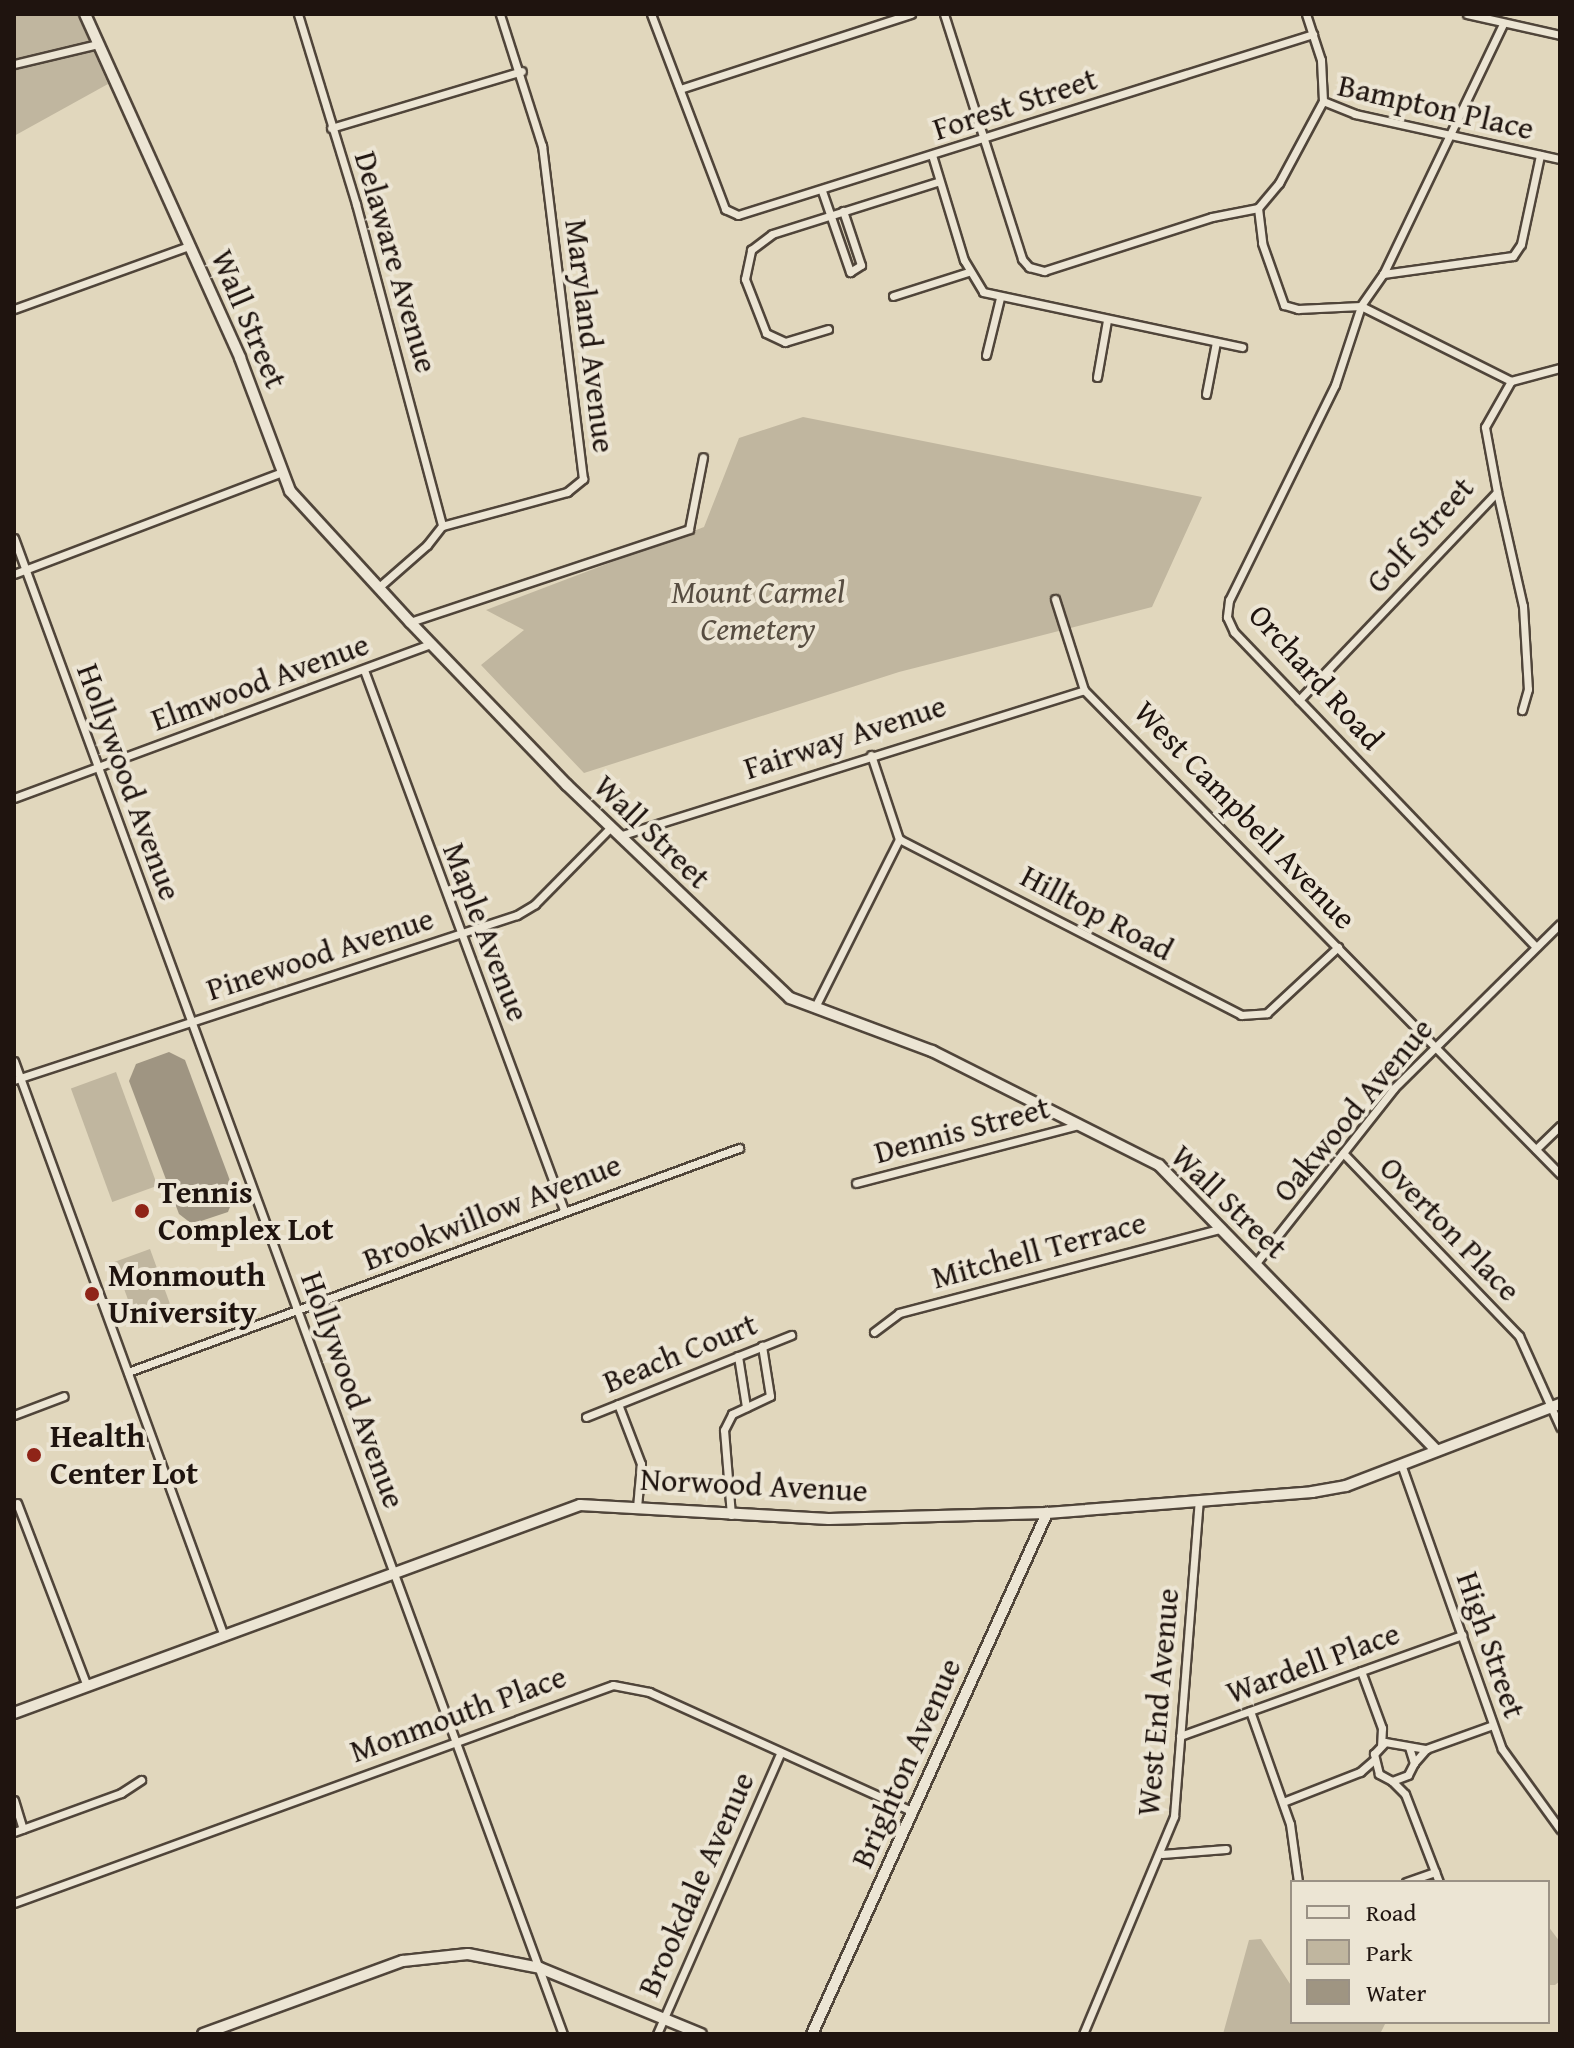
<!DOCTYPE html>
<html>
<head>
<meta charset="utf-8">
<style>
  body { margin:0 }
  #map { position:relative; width:1574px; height:2048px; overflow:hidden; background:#e1d7bd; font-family:"Gentium Book Plus",serif }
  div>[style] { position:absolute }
  .green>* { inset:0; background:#c0b69f; transform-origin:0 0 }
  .water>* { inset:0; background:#9f9582 }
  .roads { filter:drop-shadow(2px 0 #50453a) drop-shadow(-2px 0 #50453a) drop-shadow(0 2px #50453a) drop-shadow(0 -2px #50453a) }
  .street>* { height:7px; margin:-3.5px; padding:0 3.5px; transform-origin:3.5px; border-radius:3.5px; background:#ece5d4 }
  .secondary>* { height:10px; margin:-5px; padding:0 5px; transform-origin:5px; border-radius:5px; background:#ece5d4 }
  .dots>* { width:22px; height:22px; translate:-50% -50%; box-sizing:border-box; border:4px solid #ece5d4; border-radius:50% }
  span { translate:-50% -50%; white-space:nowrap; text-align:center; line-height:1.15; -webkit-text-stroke:8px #ece5d4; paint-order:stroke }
  .street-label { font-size:32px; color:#1f140f }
  .park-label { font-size:32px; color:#574d41; font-style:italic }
  .poi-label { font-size:32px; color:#1f140f; font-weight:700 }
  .left { translate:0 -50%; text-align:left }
  .frame { position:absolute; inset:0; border:16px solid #1f140f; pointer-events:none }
  .legend { position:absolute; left:1290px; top:1880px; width:260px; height:144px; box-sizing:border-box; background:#ece5d4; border:2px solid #9a9185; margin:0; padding:10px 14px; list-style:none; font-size:24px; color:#1f140f }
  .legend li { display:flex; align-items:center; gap:16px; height:40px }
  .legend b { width:40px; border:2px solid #9a9185 }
</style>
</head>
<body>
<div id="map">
  <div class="green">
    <div style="clip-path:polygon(14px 14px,77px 14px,108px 84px,14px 136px)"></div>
    <div style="clip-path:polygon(803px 417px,1202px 497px,1152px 607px,899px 672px,584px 773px,481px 665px,524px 630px,486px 610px,704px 527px,739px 438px)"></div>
    <div style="left:116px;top:1072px;width:121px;height:48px;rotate:70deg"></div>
    <div style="left:150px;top:1249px;width:58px;height:38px;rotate:70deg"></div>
    <div style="clip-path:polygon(1548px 1926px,1560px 1942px,1560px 1981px,1555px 1985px,1548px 1985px)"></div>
    <div style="clip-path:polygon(1261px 1939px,1292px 1987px,1292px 2022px,1386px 2022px,1380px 2034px,1223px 2034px,1249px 1940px)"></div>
  </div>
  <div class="water">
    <div style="clip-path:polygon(169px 1052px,185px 1060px,235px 1194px,228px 1212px,192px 1224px,179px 1214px,129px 1081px,136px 1064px)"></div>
  </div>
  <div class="roads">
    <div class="street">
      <div style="left:298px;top:14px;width:199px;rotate:73deg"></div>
      <div style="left:356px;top:204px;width:333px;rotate:75deg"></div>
      <div style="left:651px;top:14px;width:209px;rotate:69.2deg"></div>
      <div style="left:725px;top:209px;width:14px;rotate:25deg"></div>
      <div style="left:738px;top:215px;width:603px;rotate:-17.47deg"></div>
      <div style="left:944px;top:14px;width:257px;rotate:72.3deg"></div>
      <div style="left:1022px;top:259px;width:11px;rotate:49deg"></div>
      <div style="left:1029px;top:267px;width:16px;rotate:15deg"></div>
      <div style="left:1044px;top:271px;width:176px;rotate:-17.8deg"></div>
      <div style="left:1212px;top:217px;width:47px;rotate:-11.1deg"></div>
      <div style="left:1258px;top:208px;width:33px;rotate:-50deg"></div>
      <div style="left:1279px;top:183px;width:93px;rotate:-61.8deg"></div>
      <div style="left:1323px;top:101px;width:41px;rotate:-92.8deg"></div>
      <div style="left:1321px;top:60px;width:48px;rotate:-108.1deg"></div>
      <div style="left:1467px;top:14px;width:95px;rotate:12.7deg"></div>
      <div style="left:1503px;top:24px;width:277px;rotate:115.6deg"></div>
      <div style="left:1383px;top:274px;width:39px;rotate:125deg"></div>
      <div style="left:1361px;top:306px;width:83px;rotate:108.2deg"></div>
      <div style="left:1335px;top:385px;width:240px;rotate:116.2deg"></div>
      <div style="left:1229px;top:600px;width:17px;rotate:97deg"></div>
      <div style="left:1227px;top:617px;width:17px;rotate:65deg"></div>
      <div style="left:1234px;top:632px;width:436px;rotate:46.2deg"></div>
      <div style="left:14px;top:64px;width:86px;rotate:-13.4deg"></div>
      <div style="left:680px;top:89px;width:243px;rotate:-18deg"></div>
      <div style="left:1323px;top:101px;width:35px;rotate:22deg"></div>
      <div style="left:1355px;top:114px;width:210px;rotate:12.4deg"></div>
      <div style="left:331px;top:128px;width:199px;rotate:-16.6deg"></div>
      <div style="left:932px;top:155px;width:110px;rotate:73.1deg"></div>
      <div style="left:964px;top:260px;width:37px;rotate:59deg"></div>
      <div style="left:983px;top:292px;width:265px;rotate:12deg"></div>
      <div style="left:822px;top:191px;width:86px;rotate:70.9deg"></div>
      <div style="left:850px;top:272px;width:13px;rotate:-32deg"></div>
      <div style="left:861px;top:265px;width:57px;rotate:-108.4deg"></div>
      <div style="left:1258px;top:208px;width:35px;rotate:83deg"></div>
      <div style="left:1262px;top:243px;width:66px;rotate:70.5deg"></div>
      <div style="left:1284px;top:305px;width:15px;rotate:16deg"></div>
      <div style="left:1298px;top:309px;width:63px;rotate:-2.7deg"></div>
      <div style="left:1361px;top:306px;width:168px;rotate:26.6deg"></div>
      <div style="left:1383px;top:274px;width:131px;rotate:-7.9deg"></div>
      <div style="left:1513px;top:256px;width:14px;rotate:-56deg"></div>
      <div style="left:1521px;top:244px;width:91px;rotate:-77.9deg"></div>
      <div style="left:893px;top:296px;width:79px;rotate:-17.7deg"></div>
      <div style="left:14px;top:309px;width:186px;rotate:-19.8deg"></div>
      <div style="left:828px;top:329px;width:45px;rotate:163.2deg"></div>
      <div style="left:785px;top:342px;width:21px;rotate:-155deg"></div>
      <div style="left:766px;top:333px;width:58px;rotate:-111.3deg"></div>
      <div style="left:745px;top:279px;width:30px;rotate:-78deg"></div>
      <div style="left:751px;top:250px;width:26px;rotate:-37deg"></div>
      <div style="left:772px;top:234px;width:173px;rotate:-17.5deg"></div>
      <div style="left:986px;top:355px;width:59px;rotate:-76.2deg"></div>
      <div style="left:1097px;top:377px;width:58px;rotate:-80deg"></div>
      <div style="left:1206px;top:394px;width:53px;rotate:-79.1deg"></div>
      <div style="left:1497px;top:492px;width:117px;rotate:77.2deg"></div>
      <div style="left:1523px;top:606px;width:83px;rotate:86.6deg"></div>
      <div style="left:1528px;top:689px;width:22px;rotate:106deg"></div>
      <div style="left:14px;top:538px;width:1594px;rotate:69.85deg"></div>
      <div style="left:14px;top:574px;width:287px;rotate:-20.8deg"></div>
      <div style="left:379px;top:587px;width:64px;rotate:-41.2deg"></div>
      <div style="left:427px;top:545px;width:24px;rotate:-52deg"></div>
      <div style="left:442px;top:526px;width:130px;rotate:-15.2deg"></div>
      <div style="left:567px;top:492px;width:21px;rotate:-39deg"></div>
      <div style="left:583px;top:479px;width:336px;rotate:-97deg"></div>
      <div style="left:542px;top:146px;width:139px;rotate:-107.7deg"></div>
      <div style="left:1055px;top:599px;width:96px;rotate:72.3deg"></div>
      <div style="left:1084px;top:690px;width:679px;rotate:45.48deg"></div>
      <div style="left:410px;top:622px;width:294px;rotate:-18.4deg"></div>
      <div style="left:689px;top:529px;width:73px;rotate:-79deg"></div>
      <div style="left:364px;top:670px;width:576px;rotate:69.68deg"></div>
      <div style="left:1299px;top:700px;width:287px;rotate:-46.4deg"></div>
      <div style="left:1497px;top:492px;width:66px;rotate:-100.5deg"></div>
      <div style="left:1485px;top:427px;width:53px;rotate:-60.5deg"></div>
      <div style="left:1511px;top:381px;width:51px;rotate:-14.9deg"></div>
      <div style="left:871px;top:755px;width:89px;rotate:71.6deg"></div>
      <div style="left:899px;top:839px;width:385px;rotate:27.2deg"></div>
      <div style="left:1241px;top:1015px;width:26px;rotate:-4deg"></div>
      <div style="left:1267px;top:1013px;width:97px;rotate:-42.9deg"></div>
      <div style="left:14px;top:798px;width:445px;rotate:-20.3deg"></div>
      <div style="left:622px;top:835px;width:484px;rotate:-17.4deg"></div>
      <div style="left:815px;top:1007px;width:188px;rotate:-63.4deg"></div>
      <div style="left:14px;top:1061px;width:612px;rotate:69.94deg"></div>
      <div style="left:14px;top:1080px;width:529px;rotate:-18.16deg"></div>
      <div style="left:517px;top:915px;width:21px;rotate:-31deg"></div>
      <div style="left:535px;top:904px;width:108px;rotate:-45.4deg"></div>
      <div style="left:1536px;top:1149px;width:33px;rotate:-44deg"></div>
      <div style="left:1343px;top:1153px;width:254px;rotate:46.1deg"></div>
      <div style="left:1519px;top:1336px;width:100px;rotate:65.7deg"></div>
      <div style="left:856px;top:1183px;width:229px;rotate:-14.6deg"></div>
      <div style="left:1256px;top:1263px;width:223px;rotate:-51.7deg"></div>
      <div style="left:1394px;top:1088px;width:233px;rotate:-44.7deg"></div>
      <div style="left:874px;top:1332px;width:31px;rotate:-37deg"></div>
      <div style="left:899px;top:1313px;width:334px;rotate:-14.7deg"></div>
      <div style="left:738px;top:1356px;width:52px;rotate:81.1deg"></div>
      <div style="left:128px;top:1372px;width:651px;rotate:-20.13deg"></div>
      <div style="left:618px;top:1404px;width:64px;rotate:69deg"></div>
      <div style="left:641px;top:1464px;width:43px;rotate:95.3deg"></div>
      <div style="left:14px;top:1415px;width:53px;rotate:-20.8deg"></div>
      <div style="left:586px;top:1417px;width:221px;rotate:-21.8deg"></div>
      <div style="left:1401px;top:1464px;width:302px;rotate:70.5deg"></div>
      <div style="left:1502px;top:1749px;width:99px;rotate:54.1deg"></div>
      <div style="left:17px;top:1503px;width:196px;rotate:69.1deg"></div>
      <div style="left:731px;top:1515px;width:85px;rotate:-94.7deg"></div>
      <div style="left:724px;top:1430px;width:18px;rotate:-63deg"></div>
      <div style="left:732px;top:1414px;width:42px;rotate:-25.3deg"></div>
      <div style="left:770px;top:1396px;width:51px;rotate:-99.1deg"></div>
      <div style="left:1361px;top:1671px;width:61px;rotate:69.8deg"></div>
      <div style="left:1382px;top:1728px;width:17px;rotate:93deg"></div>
      <div style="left:1250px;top:1711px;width:120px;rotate:70.5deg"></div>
      <div style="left:1290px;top:1824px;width:59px;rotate:82.1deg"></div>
      <div style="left:1180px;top:1736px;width:300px;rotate:-19.7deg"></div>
      <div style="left:1409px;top:1747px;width:17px;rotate:73deg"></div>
      <div style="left:1414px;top:1763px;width:13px;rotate:117deg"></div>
      <div style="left:1408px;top:1775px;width:17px;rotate:159deg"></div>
      <div style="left:1392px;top:1781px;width:15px;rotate:-152deg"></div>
      <div style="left:1379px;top:1774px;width:21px;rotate:-104deg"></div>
      <div style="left:1374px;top:1754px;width:16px;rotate:-47deg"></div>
      <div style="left:1385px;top:1742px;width:42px;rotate:9.7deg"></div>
      <div style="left:1414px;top:1763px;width:18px;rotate:-49deg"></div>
      <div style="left:1426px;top:1749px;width:71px;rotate:-19.7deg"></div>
      <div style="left:1392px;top:1781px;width:18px;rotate:45deg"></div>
      <div style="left:1405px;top:1794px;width:94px;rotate:68.9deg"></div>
      <div style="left:14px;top:1800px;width:30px;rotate:73deg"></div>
      <div style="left:1283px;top:1802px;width:83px;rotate:-21.3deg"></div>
      <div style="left:1360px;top:1772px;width:18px;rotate:-41deg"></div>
      <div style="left:14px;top:1832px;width:114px;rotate:-20deg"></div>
      <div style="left:121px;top:1793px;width:24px;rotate:-33deg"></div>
      <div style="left:1162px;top:1854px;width:64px;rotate:-4.5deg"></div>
      <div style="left:1406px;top:1882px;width:31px;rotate:-19deg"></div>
      <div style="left:14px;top:1903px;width:637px;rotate:-20deg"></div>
      <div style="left:613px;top:1685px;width:37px;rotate:11deg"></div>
      <div style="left:649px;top:1692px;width:290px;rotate:24.4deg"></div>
      <div style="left:657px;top:2034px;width:306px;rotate:-66.3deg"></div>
      <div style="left:1083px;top:2034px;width:236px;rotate:-67.3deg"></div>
      <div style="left:1174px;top:1816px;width:316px;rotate:-85.5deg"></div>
    </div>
    <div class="secondary">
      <div style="left:85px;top:14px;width:377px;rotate:65.7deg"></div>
      <div style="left:240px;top:358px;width:142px;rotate:69.4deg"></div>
      <div style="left:290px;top:491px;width:178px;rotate:47.5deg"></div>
      <div style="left:410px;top:622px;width:226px;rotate:46.1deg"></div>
      <div style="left:567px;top:785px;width:308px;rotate:43.7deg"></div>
      <div style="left:790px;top:998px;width:152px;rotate:20.5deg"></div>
      <div style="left:932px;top:1051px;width:254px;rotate:26.7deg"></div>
      <div style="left:1159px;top:1165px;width:397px;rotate:45.8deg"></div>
      <div style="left:14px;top:1713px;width:603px;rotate:-20.18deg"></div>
      <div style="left:580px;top:1505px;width:249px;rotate:3.2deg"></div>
      <div style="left:829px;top:1519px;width:218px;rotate:-1.6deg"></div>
      <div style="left:1047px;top:1513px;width:266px;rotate:-4.5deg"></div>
      <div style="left:1312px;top:1492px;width:35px;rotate:-10deg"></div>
      <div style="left:1346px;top:1486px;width:229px;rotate:-21deg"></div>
      <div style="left:203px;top:2034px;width:213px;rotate:-20.1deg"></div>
      <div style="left:403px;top:1961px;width:65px;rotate:-6.1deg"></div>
      <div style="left:468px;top:1954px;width:73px;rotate:11deg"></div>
      <div style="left:540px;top:1968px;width:174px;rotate:22.3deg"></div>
      <div style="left:812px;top:2034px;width:572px;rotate:-65.72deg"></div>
    </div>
  </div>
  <div class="dots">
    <div style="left:142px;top:1211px;background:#8f2418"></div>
    <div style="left:92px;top:1294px;background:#8f2418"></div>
    <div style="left:34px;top:1455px;background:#8f2418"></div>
  </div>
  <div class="street-label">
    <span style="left:1015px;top:104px;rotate:-18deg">Forest Street</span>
    <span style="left:1436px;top:107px;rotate:13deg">Bampton Place</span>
    <span style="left:396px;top:262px;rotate:74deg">Delaware Avenue</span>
    <span style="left:249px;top:319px;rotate:67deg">Wall Street</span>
    <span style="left:590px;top:336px;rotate:83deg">Maryland Avenue</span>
    <span style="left:1420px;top:535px;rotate:-48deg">Golf Street</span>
    <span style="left:1316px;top:677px;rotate:48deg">Orchard Road</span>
    <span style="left:260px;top:682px;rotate:-20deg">Elmwood Avenue</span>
    <span style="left:845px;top:737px;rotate:-18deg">Fairway Avenue</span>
    <span style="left:129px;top:782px;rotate:70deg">Hollywood Avenue</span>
    <span style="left:1245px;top:815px;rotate:46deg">West Campbell Avenue</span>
    <span style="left:652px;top:832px;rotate:44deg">Wall Street</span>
    <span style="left:1097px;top:913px;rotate:28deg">Hilltop Road</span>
    <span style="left:486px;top:932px;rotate:69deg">Maple Avenue</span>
    <span style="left:320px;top:954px;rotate:-18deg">Pinewood Avenue</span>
    <span style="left:1353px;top:1110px;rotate:-50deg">Oakwood Avenue</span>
    <span style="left:962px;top:1130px;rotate:-15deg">Dennis Street</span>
    <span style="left:1229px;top:1202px;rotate:44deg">Wall Street</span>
    <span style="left:492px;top:1212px;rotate:-21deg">Brookwillow Avenue</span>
    <span style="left:1450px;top:1229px;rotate:46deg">Overton Place</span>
    <span style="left:1039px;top:1250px;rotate:-15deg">Mitchell Terrace</span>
    <span style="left:680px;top:1353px;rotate:-22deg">Beach Court</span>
    <span style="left:353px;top:1390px;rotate:70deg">Hollywood Avenue</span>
    <span style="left:754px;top:1485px;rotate:3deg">Norwood Avenue</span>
    <span style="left:1491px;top:1645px;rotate:71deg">High Street</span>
    <span style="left:1313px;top:1663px;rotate:-20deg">Wardell Place</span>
    <span style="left:1158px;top:1702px;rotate:-85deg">West End Avenue</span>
    <span style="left:458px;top:1714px;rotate:-20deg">Monmouth Place</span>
    <span style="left:906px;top:1763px;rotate:-66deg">Brighton Avenue</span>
    <span style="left:696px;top:1884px;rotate:-66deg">Brookdale Avenue</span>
  </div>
  <div class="park-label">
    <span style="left:758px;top:611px">Mount Carmel<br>Cemetery</span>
  </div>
  <div class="poi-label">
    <span class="left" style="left:158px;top:1211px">Tennis<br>Complex Lot</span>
    <span class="left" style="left:108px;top:1294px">Monmouth<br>University</span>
    <span class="left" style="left:50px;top:1455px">Health<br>Center Lot</span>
  </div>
  <div class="frame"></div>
  <ul class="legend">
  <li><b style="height:10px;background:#ece5d4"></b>Road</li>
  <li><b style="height:22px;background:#c0b69f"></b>Park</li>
  <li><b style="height:22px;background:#9f9582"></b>Water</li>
  </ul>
</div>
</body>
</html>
